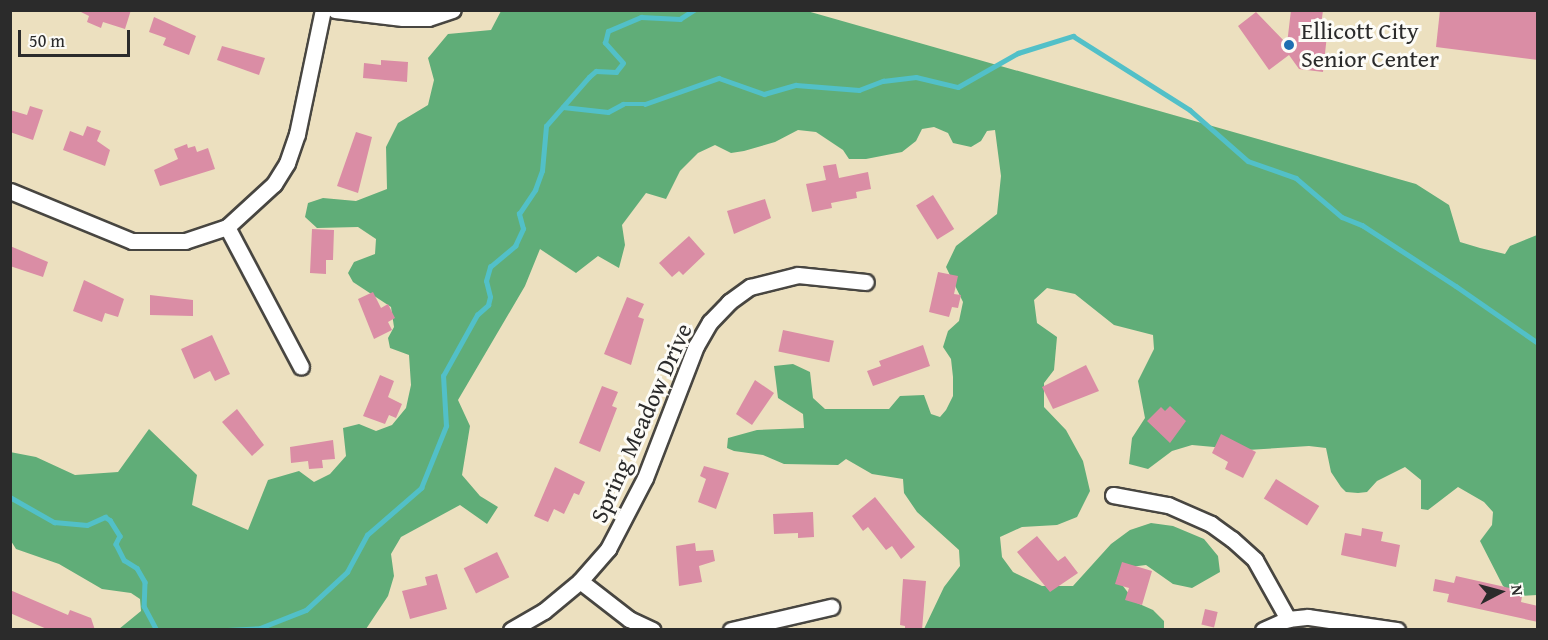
<!DOCTYPE html>
<html>
<head>
<meta charset="utf-8">
<style>
  body { margin:0 }
  #map { position:relative; width:1548px; height:640px; overflow:hidden; background:#ece0bf; font-family:"Gentium Book Plus",serif }
  div>[style] { position:absolute }
  .forest>* { inset:0; background:#60ad78 }
  .stream>* { height:4.5px; margin:-2.25px; padding:0 2.25px; transform-origin:2.25px; border-radius:2.25px; background:#52c0c8 }
  .building>* { inset:0; background:#da8da5; transform-origin:0 0 }
  .roads { filter:drop-shadow(2px 0 #484641) drop-shadow(-2px 0 #484641) drop-shadow(0 2px #484641) drop-shadow(0 -2px #484641) }
  .minor>* { height:15px; margin:-7.5px; padding:0 7.5px; transform-origin:7.5px; border-radius:7.5px; background:#fff }
  .dots>* { width:16px; height:16px; translate:-50% -50%; box-sizing:border-box; border:3px solid #fdfcf7; border-radius:50% }
  span { translate:-50% -50%; white-space:nowrap; text-align:center; line-height:1.15; -webkit-text-stroke:6px #fdfcf7; paint-order:stroke }
  .poi-label { font-size:24px; color:#2b2b2b }
  .left { translate:0 -50%; text-align:left }
  .street-label { font-size:24px; color:#2b2b2b }
  .frame { position:absolute; inset:0; border:12px solid #2b2b2b; pointer-events:none }
  .north { position:absolute; left:1470px; top:562px; width:60px; height:60px; -webkit-text-stroke:4px #fdfcf7; paint-order:stroke; rotate:84deg; font-size:16px; font-weight:700; line-height:24px; text-align:center; color:#2b2b2b }
  .north::after { content:''; display:block; margin:auto; width:21px; height:27px; background:#2b2b2b; clip-path:polygon(50% 0,100% 100%,50% 72%,0 100%) }
  .scale { position:absolute; left:18px; top:30px; width:112px; height:27px; box-sizing:border-box; border:3px solid #2b2b2b; border-top:0; padding-left:8px; font-size:18px; line-height:21px; white-space:nowrap; color:#2b2b2b; -webkit-text-stroke:4px #fdfcf7; paint-order:stroke }
</style>
</head>
<body>
<div id="map">
  <div class="forest">
    <div style="clip-path:polygon(501px 11px,807px 11px,1416px 184px,1449px 205px,1460px 242px,1480px 248px,1505px 254px,1510px 246px,1537px 235px,1537px 595px,1518px 596px,1503px 586px,1480px 541px,1492px 525px,1493px 512px,1484px 502px,1458px 487px,1428px 510px,1421px 509px,1421px 480px,1405px 467px,1377px 481px,1367px 492px,1358px 493px,1346px 492px,1341px 487px,1331px 472px,1326px 448px,1309px 446px,1247px 450px,1192px 445px,1172px 451px,1148px 469px,1129px 464px,1132px 438px,1145px 418px,1138px 381px,1154px 349px,1153px 335px,1114px 325px,1075px 294px,1047px 288px,1034px 300px,1037px 323px,1057px 337px,1054px 370px,1044px 383px,1044px 407px,1066px 430px,1083px 461px,1090px 491px,1077px 517px,1057px 525px,1022px 527px,1000px 537px,1002px 557px,1013px 572px,1042px 586px,1073px 586px,1111px 544px,1130px 530px,1151px 523px,1173px 526px,1204px 539px,1218px 556px,1220px 572px,1192px 588px,1173px 584px,1146px 565px,1130px 567px,1117px 578px,1135px 602px,1153px 610px,1164px 621px,1164px 629px,924px 629px,944px 587px,960px 566px,959px 550px,917px 512px,904px 493px,903px 479px,872px 474px,846px 459px,838px 465px,784px 464px,763px 455px,734px 451px,727px 448px,728px 438px,757px 430px,804px 428px,803px 414px,778px 398px,774px 366px,793px 364px,810px 372px,813px 398px,825px 409px,889px 409px,900px 396px,924px 395px,931px 414px,940px 417px,946px 410px,953px 396px,953px 377px,951px 359px,943px 347px,948px 331px,959px 321px,963px 302px,946px 267px,956px 246px,997px 214px,1001px 176px,995px 130px,987px 131px,981px 141px,971px 147px,953px 143px,948px 133px,934px 127px,922px 129px,916px 141px,902px 152px,866px 159px,849px 159px,843px 150px,816px 132px,798px 130px,775px 142px,744px 151px,731px 153px,715px 145px,698px 153px,680px 171px,666px 199px,646px 193px,622px 225px,625px 245px,619px 268px,598px 256px,576px 273px,540px 249px,525px 286px,458px 400px,470px 426px,462px 475px,480px 496px,498px 507px,487px 524px,460px 505px,401px 537px,391px 554px,394px 576px,388px 596px,366px 629px,119px 629px,141px 611px,140px 599px,131px 593px,102px 589px,59px 564px,16px 549px,11px 541px,10px 452px,36px 457px,75px 475px,118px 472px,149px 429px,197px 475px,192px 505px,248px 530px,268px 480px,299px 471px,314px 482px,330px 474px,346px 456px,343px 428px,359px 424px,376px 431px,392px 425px,406px 408px,411px 385px,409px 355px,390px 348px,388px 338px,394px 327px,391px 307px,353px 282px,348px 273px,354px 262px,375px 254px,376px 239px,358px 227px,317px 228px,305px 217px,308px 203px,323px 198px,356px 201px,387px 189px,386px 147px,398px 123px,428px 105px,434px 80px,428px 58px,448px 34px,491px 30px)"></div>
  </div>
  <div class="stream">
    <div style="left:563px;top:107px;width:45px;rotate:6.3deg"></div>
    <div style="left:608px;top:112px;width:17px;rotate:-28deg"></div>
    <div style="left:623px;top:104px;width:22px"></div>
    <div style="left:645px;top:104px;width:78px;rotate:-19.4deg"></div>
    <div style="left:719px;top:78px;width:48px;rotate:19.6deg"></div>
    <div style="left:764px;top:94px;width:33px;rotate:-16deg"></div>
    <div style="left:796px;top:85px;width:63px;rotate:4.5deg"></div>
    <div style="left:859px;top:90px;width:26px;rotate:-21deg"></div>
    <div style="left:883px;top:81px;width:33px;rotate:-7deg"></div>
    <div style="left:916px;top:77px;width:43px;rotate:13.4deg"></div>
    <div style="left:958px;top:87px;width:69px;rotate:-29.5deg"></div>
    <div style="left:1018px;top:53px;width:58px;rotate:-17.2deg"></div>
    <div style="left:1073px;top:36px;width:138px;rotate:32.3deg"></div>
    <div style="left:1190px;top:110px;width:77px;rotate:41.3deg"></div>
    <div style="left:1248px;top:161px;width:51px;rotate:19.5deg"></div>
    <div style="left:1296px;top:178px;width:60px;rotate:40.3deg"></div>
    <div style="left:1342px;top:217px;width:22px;rotate:22deg"></div>
    <div style="left:1362px;top:225px;width:112px;rotate:33deg"></div>
    <div style="left:1456px;top:286px;width:100px;rotate:34.8deg"></div>
    <div style="left:10px;top:497px;width:51px;rotate:29.6deg"></div>
    <div style="left:54px;top:522px;width:33px;rotate:5deg"></div>
    <div style="left:87px;top:525px;width:20px;rotate:-24deg"></div>
    <div style="left:105px;top:517px;width:6px;rotate:31deg"></div>
    <div style="left:110px;top:520px;width:19px;rotate:58deg"></div>
    <div style="left:120px;top:536px;width:9px;rotate:117deg"></div>
    <div style="left:116px;top:544px;width:18px;rotate:63deg"></div>
    <div style="left:124px;top:560px;width:15px;rotate:32deg"></div>
    <div style="left:137px;top:568px;width:16px;rotate:60deg"></div>
    <div style="left:145px;top:582px;width:24px;rotate:92deg"></div>
    <div style="left:144px;top:606px;width:27px;rotate:62deg"></div>
    <div style="left:227px;top:630px;width:33px;rotate:-3deg"></div>
    <div style="left:260px;top:628px;width:49px;rotate:-21.4deg"></div>
    <div style="left:306px;top:610px;width:56px;rotate:-42.8deg"></div>
    <div style="left:347px;top:572px;width:42px;rotate:-61.6deg"></div>
    <div style="left:367px;top:535px;width:72px;rotate:-41deg"></div>
    <div style="left:421px;top:488px;width:67px;rotate:-68deg"></div>
    <div style="left:446px;top:426px;width:50px;rotate:-93.4deg"></div>
    <div style="left:443px;top:376px;width:70px;rotate:-60.9deg"></div>
    <div style="left:477px;top:315px;width:15px;rotate:-42deg"></div>
    <div style="left:488px;top:305px;width:8px;rotate:-76deg"></div>
    <div style="left:490px;top:297px;width:16px;rotate:-104deg"></div>
    <div style="left:486px;top:281px;width:15px;rotate:-74deg"></div>
    <div style="left:490px;top:267px;width:33px;rotate:-40deg"></div>
    <div style="left:515px;top:246px;width:19px;rotate:-65deg"></div>
    <div style="left:523px;top:229px;width:16px;rotate:-105deg"></div>
    <div style="left:519px;top:214px;width:29px;rotate:-56deg"></div>
    <div style="left:535px;top:190px;width:20px;rotate:-70deg"></div>
    <div style="left:542px;top:171px;width:45px;rotate:-84.9deg"></div>
    <div style="left:546px;top:126px;width:65px;rotate:-48.7deg"></div>
    <div style="left:589px;top:77px;width:9px;rotate:-41deg"></div>
    <div style="left:596px;top:71px;width:20px;rotate:3deg"></div>
    <div style="left:616px;top:72px;width:11px;rotate:-52deg"></div>
    <div style="left:623px;top:63px;width:27px;rotate:-132deg"></div>
    <div style="left:605px;top:43px;width:12px;rotate:-76deg"></div>
    <div style="left:608px;top:31px;width:36px;rotate:-23deg"></div>
    <div style="left:641px;top:17px;width:39px;rotate:3deg"></div>
    <div style="left:680px;top:19px;width:17px;rotate:-33deg"></div>
  </div>
  <div class="building">
    <div style="clip-path:polygon(77px 10px,131px 10px,125px 29px,103px 22px,101px 28px,87px 22px,89px 16px)"></div>
    <div style="clip-path:polygon(1291px 10px,1323px 10px,1320px 34px,1327px 35px,1323px 72px,1299px 69px,1289px 55px,1269px 70px,1238px 26px,1256px 12px,1287px 44px)"></div>
    <div style="clip-path:polygon(1440px 10px,1538px 10px,1538px 60px,1436px 47px)"></div>
    <div style="clip-path:polygon(154px 17px,196px 36px,189px 55px,163px 45px,166px 38px,149px 32px)"></div>
    <div style="clip-path:polygon(222px 46px,265px 58px,259px 75px,217px 60px)"></div>
    <div style="clip-path:polygon(381px 60px,408px 62px,407px 82px,363px 78px,364px 63px,381px 65px)"></div>
    <div style="clip-path:polygon(30px 106px,43px 110px,33px 140px,10px 132px,10px 110px,27px 115px)"></div>
    <div style="clip-path:polygon(87px 126px,101px 131px,97px 141px,110px 150px,105px 166px,63px 150px,70px 131px,83px 136px)"></div>
    <div style="clip-path:polygon(356px 132px,372px 137px,358px 193px,337px 186px)"></div>
    <div style="clip-path:polygon(187px 144px,188px 148px,195px 146px,197px 152px,208px 148px,215px 169px,160px 186px,154px 170px,178px 159px,174px 149px)"></div>
    <div style="clip-path:polygon(836px 164px,839px 178px,868px 172px,871px 189px,856px 192px,857px 198px,831px 203px,832px 208px,812px 212px,806px 184px,826px 180px,823px 166px)"></div>
    <div style="left:933px;top:195px;width:40px;height:20px;rotate:58deg"></div>
    <div style="clip-path:polygon(765px 199px,771px 218px,734px 234px,727px 211px)"></div>
    <div style="clip-path:polygon(312px 229px,334px 230px,333px 260px,326px 260px,326px 274px,310px 273px)"></div>
    <div style="clip-path:polygon(689px 236px,705px 254px,683px 275px,679px 271px,672px 277px,659px 263px)"></div>
    <div style="clip-path:polygon(10px 246px,48px 262px,43px 277px,10px 266px)"></div>
    <div style="clip-path:polygon(938px 272px,958px 276px,954px 294px,961px 295px,958px 308px,952px 307px,949px 317px,929px 312px)"></div>
    <div style="clip-path:polygon(84px 280px,124px 299px,118px 317px,105px 313px,102px 322px,73px 311px)"></div>
    <div style="clip-path:polygon(373px 292px,381px 308px,388px 304px,395px 318px,388px 322px,392px 330px,374px 339px,358px 299px)"></div>
    <div style="clip-path:polygon(150px 295px,193px 300px,193px 316px,150px 315px)"></div>
    <div style="clip-path:polygon(627px 297px,644px 304px,638px 317px,644px 319px,631px 365px,604px 354px)"></div>
    <div style="left:783px;top:330px;width:52px;height:22px;rotate:12deg"></div>
    <div style="clip-path:polygon(212px 335px,230px 374px,215px 381px,210px 371px,194px 379px,181px 349px)"></div>
    <div style="clip-path:polygon(923px 345px,930px 366px,873px 386px,867px 371px,881px 366px,879px 361px)"></div>
    <div style="clip-path:polygon(1086px 365px,1099px 391px,1053px 409px,1042px 387px)"></div>
    <div style="clip-path:polygon(380px 375px,394px 381px,388px 397px,402px 404px,396px 418px,389px 415px,385px 424px,363px 416px)"></div>
    <div style="clip-path:polygon(755px 380px,774px 393px,752px 425px,736px 414px)"></div>
    <div style="clip-path:polygon(602px 386px,618px 392px,612px 406px,617px 408px,600px 452px,579px 443px)"></div>
    <div style="clip-path:polygon(1170px 406px,1186px 421px,1170px 443px,1147px 421px,1161px 407px,1165px 411px)"></div>
    <div style="clip-path:polygon(237px 409px,264px 445px,252px 456px,222px 422px)"></div>
    <div style="clip-path:polygon(1221px 434px,1256px 452px,1243px 478px,1225px 469px,1228px 462px,1212px 453px)"></div>
    <div style="clip-path:polygon(333px 440px,335px 459px,322px 460px,323px 468px,309px 469px,308px 461px,291px 463px,290px 447px)"></div>
    <div style="clip-path:polygon(704px 466px,729px 473px,716px 509px,698px 502px,706px 479px,700px 476px)"></div>
    <div style="clip-path:polygon(555px 467px,585px 482px,579px 495px,574px 493px,564px 514px,554px 509px,548px 522px,534px 516px)"></div>
    <div style="left:1276px;top:479px;width:51px;height:23px;rotate:32deg"></div>
    <div style="clip-path:polygon(875px 497px,915px 547px,901px 559px,892px 546px,886px 550px,868px 527px,863px 531px,852px 516px)"></div>
    <div style="clip-path:polygon(813px 512px,814px 537px,798px 538px,798px 533px,774px 534px,773px 514px)"></div>
    <div style="clip-path:polygon(1362px 528px,1383px 532px,1381px 541px,1400px 545px,1396px 567px,1341px 555px,1345px 533px,1361px 536px)"></div>
    <div style="clip-path:polygon(1037px 536px,1058px 561px,1065px 556px,1078px 573px,1050px 592px,1017px 552px)"></div>
    <div style="clip-path:polygon(695px 543px,696px 551px,713px 550px,715px 561px,699px 566px,702px 582px,679px 586px,676px 546px)"></div>
    <div style="left:497px;top:552px;width:28px;height:37px;rotate:64deg"></div>
    <div style="clip-path:polygon(1122px 562px,1152px 571px,1142px 605px,1125px 600px,1129px 588px,1115px 584px)"></div>
    <div style="clip-path:polygon(437px 574px,447px 609px,410px 619px,402px 591px,427px 585px,425px 577px)"></div>
    <div style="clip-path:polygon(1456px 576px,1523px 591px,1521px 602px,1538px 606px,1538px 622px,1447px 602px,1449px 594px,1433px 591px,1435px 579px,1454px 583px)"></div>
    <div style="clip-path:polygon(903px 579px,926px 581px,922px 630px,905px 630px,905px 626px,900px 625px)"></div>
    <div style="clip-path:polygon(10px 590px,68px 615px,70px 610px,91px 618px,95px 630px,49px 630px,10px 613px)"></div>
    <div style="left:1205px;top:609px;width:13px;height:16px;rotate:13deg"></div>
  </div>
  <div class="roads">
    <div class="minor">
      <div style="left:335px;top:10px;width:68px;rotate:6.7deg"></div>
      <div style="left:403px;top:18px;width:25px"></div>
      <div style="left:428px;top:18px;width:26px;rotate:-18deg"></div>
      <div style="left:10px;top:191px;width:132px;rotate:22.3deg"></div>
      <div style="left:132px;top:241px;width:53px"></div>
      <div style="left:185px;top:241px;width:44px;rotate:-18.4deg"></div>
      <div style="left:227px;top:227px;width:64px;rotate:-42.5deg"></div>
      <div style="left:274px;top:184px;width:25px;rotate:-58deg"></div>
      <div style="left:287px;top:163px;width:31px;rotate:-71deg"></div>
      <div style="left:297px;top:134px;width:127px;rotate:-78.2deg"></div>
      <div style="left:227px;top:227px;width:158px;rotate:62.1deg"></div>
      <div style="left:1113px;top:495px;width:56px;rotate:10.3deg"></div>
      <div style="left:1168px;top:505px;width:47px;rotate:23.8deg"></div>
      <div style="left:1211px;top:524px;width:26px;rotate:36deg"></div>
      <div style="left:1232px;top:539px;width:31px;rotate:42deg"></div>
      <div style="left:1255px;top:560px;width:68px;rotate:60.8deg"></div>
      <div style="left:580px;top:581px;width:62px;rotate:37.8deg"></div>
      <div style="left:629px;top:619px;width:26px;rotate:25deg"></div>
      <div style="left:511px;top:630px;width:38px;rotate:-30deg"></div>
      <div style="left:544px;top:611px;width:47px;rotate:-39.8deg"></div>
      <div style="left:580px;top:581px;width:43px;rotate:-48.8deg"></div>
      <div style="left:608px;top:549px;width:80px;rotate:-62.5deg"></div>
      <div style="left:645px;top:478px;width:142px;rotate:-68.9deg"></div>
      <div style="left:696px;top:346px;width:28px;rotate:-60deg"></div>
      <div style="left:710px;top:322px;width:28px;rotate:-46deg"></div>
      <div style="left:729px;top:302px;width:26px;rotate:-36deg"></div>
      <div style="left:750px;top:287px;width:49px;rotate:-14deg"></div>
      <div style="left:798px;top:275px;width:68px;rotate:5.9deg"></div>
      <div style="left:731px;top:630px;width:103px;rotate:-13deg"></div>
      <div style="left:1263px;top:630px;width:27px;rotate:-24deg"></div>
      <div style="left:1288px;top:619px;width:20px;rotate:-6deg"></div>
      <div style="left:1308px;top:617px;width:90px;rotate:8.3deg"></div>
    </div>
  </div>
  <div class="dots">
    <div style="left:1289px;top:45px;background:#1f6fb2"></div>
  </div>
  <div class="poi-label">
    <span class="left" style="left:1301px;top:45px">Ellicott City<br>Senior Center</span>
  </div>
  <div class="street-label">
    <span style="left:641px;top:423px;rotate:-66deg">Spring Meadow Drive</span>
  </div>
  <div class="frame"></div>
  <div class="north">N</div>
  <div class="scale">50 m</div>
</div>
</body>
</html>
